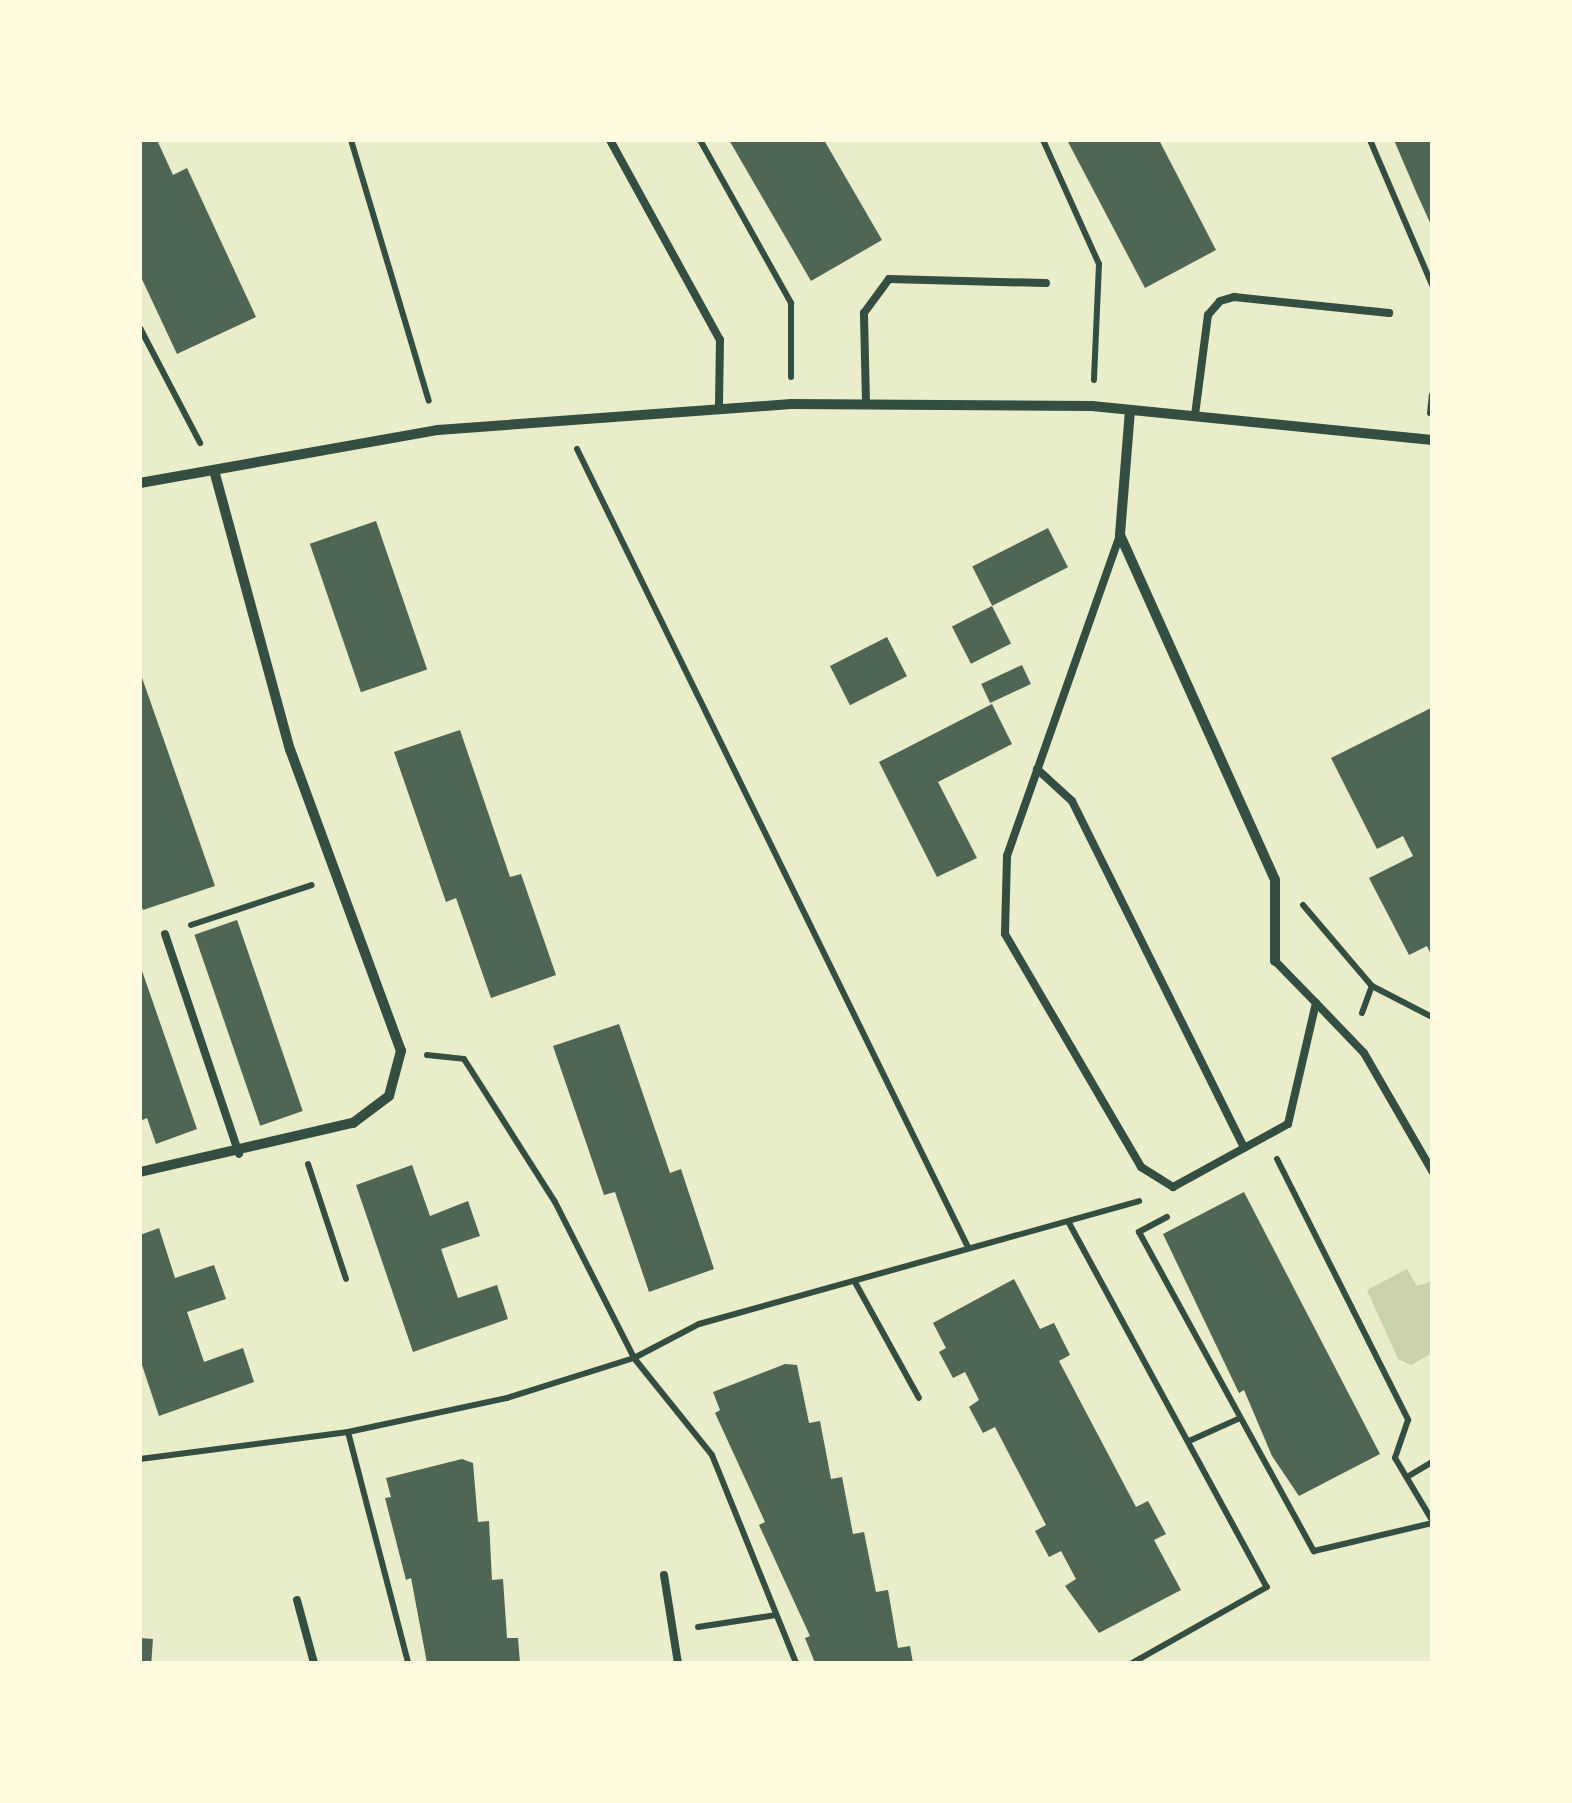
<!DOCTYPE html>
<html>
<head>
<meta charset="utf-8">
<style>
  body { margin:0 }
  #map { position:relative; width:1572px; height:1803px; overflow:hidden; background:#e9edc9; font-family:"Exo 2",sans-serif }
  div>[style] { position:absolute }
  .green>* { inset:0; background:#cad2ad }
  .building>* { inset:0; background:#4f6655; transform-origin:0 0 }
  .path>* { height:6px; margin:-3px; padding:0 3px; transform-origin:3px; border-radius:3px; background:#344e41 }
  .service>* { height:8px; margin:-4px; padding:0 4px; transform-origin:4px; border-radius:4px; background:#344e41 }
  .minor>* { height:10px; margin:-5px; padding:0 5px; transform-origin:5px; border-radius:5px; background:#344e41 }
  span { translate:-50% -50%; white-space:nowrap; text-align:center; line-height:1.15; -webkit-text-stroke:10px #fefae0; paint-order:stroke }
  .frame { position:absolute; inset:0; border:142px solid #fefae0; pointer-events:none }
</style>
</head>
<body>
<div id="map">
  <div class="green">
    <div style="clip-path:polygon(1407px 1269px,1417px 1286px,1432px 1281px,1432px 1353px,1411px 1365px,1398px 1359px,1367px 1290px)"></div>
  </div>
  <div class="building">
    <div style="clip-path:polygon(140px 140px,157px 140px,173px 175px,187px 168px,256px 317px,177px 354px,140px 275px)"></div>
    <div style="clip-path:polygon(729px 140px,824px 140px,882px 240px,811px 281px)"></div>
    <div style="clip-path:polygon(1067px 140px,1159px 140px,1216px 250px,1145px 288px)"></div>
    <div style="clip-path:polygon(1394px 140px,1432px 140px,1432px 227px,1417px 194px)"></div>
    <div style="left:376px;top:521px;width:157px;height:70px;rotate:71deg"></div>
    <div style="left:1048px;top:528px;width:44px;height:85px;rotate:63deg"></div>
    <div style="left:992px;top:606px;width:42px;height:45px;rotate:63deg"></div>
    <div style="left:887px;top:637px;width:44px;height:64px;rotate:63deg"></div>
    <div style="left:1022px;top:665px;width:21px;height:45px;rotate:65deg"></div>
    <div style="clip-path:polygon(140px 672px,215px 886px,143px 910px,140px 901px)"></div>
    <div style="clip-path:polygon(992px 704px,1012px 744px,938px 782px,977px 858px,937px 877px,879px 762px)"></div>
    <div style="clip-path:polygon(1431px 708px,1432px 710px,1432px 957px,1427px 946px,1409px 955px,1369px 878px,1413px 856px,1403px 836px,1377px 849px,1331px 758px)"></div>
    <div style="clip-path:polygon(460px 730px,510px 877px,521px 874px,556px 975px,491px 998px,456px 898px,446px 902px,394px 752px)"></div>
    <div style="left:237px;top:920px;width:202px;height:45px;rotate:71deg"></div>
    <div style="clip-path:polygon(140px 965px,197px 1129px,156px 1144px,147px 1118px,140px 1121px)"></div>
    <div style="clip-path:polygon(619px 1024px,670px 1173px,681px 1169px,714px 1269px,649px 1292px,615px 1192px,604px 1195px,553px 1046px)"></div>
    <div style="clip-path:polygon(412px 1165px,430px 1216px,468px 1201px,480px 1236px,441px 1249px,458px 1298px,497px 1285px,508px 1319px,413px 1352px,356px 1185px)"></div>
    <div style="clip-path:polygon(1244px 1192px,1380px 1454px,1299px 1496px,1272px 1456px,1244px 1390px,1239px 1393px,1163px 1234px)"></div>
    <div style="clip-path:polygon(159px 1228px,175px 1278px,214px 1265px,226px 1299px,187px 1312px,204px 1362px,243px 1348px,254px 1382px,159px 1416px,140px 1359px,140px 1235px)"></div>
    <div style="clip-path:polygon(1014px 1279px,1040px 1329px,1054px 1323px,1070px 1355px,1059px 1361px,1136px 1507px,1148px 1501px,1166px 1534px,1154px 1540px,1181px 1590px,1099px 1633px,1065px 1586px,1076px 1579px,1061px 1551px,1049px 1557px,1035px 1531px,1046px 1525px,995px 1427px,983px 1433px,969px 1407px,979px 1400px,965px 1372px,953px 1378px,939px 1352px,946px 1348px,933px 1323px)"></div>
    <div style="clip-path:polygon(785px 1364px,797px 1365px,809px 1423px,820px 1421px,831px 1479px,842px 1477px,853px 1534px,864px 1532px,876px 1592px,888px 1590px,898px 1648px,910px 1646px,913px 1663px,815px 1663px,805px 1638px,810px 1636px,759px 1525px,765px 1522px,715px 1413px,720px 1410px,713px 1392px)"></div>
    <div style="clip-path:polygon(462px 1459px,473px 1463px,478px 1522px,489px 1521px,492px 1580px,503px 1579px,507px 1638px,518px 1638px,520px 1663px,427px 1663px,411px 1578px,406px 1580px,385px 1498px,391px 1497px,386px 1478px)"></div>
    <div style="left:140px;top:1638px;width:13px;height:25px;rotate:4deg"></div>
  </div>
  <div class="path">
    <div style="left:351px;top:140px;width:272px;rotate:73.4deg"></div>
    <div style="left:700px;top:140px;width:187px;rotate:60.8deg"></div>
    <div style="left:791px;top:303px;width:74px;rotate:90deg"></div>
    <div style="left:1043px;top:140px;width:136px;rotate:65.7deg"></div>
    <div style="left:1099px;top:264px;width:116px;rotate:92.5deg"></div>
    <div style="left:1370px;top:140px;width:158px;rotate:66.8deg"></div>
    <div style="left:140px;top:328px;width:130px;rotate:62.4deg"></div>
    <div style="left:1430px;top:413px;width:18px;rotate:-84deg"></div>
    <div style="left:577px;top:449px;width:889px;rotate:63.9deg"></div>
    <div style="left:1303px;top:905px;width:106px;rotate:49.6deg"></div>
    <div style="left:1372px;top:986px;width:68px;rotate:27.3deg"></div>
    <div style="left:191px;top:925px;width:127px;rotate:-18.3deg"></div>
    <div style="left:1362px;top:1013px;width:29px;rotate:-70deg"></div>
    <div style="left:427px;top:1055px;width:37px;rotate:6deg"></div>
    <div style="left:464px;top:1059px;width:169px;rotate:57.5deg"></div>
    <div style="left:555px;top:1202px;width:175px;rotate:63.1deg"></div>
    <div style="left:634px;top:1358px;width:124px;rotate:51.2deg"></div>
    <div style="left:712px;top:1455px;width:224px;rotate:68deg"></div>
    <div style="left:1277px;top:1159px;width:292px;rotate:63.3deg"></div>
    <div style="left:1408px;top:1420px;width:40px;rotate:108.9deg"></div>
    <div style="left:1395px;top:1458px;width:72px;rotate:59.2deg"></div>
    <div style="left:308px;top:1164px;width:121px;rotate:71.7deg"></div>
    <div style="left:1167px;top:1217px;width:32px;rotate:152deg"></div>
    <div style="left:1139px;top:1232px;width:364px;rotate:61.3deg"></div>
    <div style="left:1314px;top:1551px;width:121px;rotate:-13.3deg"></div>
    <div style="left:1069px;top:1223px;width:414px;rotate:61.5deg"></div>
    <div style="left:1267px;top:1587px;width:155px;rotate:150.6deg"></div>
    <div style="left:856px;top:1284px;width:130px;rotate:61.1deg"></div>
    <div style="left:348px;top:1432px;width:239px;rotate:75.4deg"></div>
    <div style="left:1189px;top:1441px;width:54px;rotate:-24.2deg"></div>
    <div style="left:140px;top:1459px;width:210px;rotate:-7.4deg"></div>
    <div style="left:348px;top:1432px;width:163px;rotate:-12.1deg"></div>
    <div style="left:507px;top:1398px;width:133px;rotate:-17.5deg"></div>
    <div style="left:634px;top:1358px;width:73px;rotate:-27.6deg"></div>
    <div style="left:699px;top:1324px;width:457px;rotate:-15.6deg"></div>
    <div style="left:1407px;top:1477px;width:29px;rotate:-31deg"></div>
    <div style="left:698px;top:1627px;width:79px;rotate:-8.7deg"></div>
  </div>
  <div class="service">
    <div style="left:610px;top:140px;width:228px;rotate:61.2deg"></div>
    <div style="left:720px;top:340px;width:67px;rotate:90.9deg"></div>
    <div style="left:866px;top:403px;width:90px;rotate:-91.3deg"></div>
    <div style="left:864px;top:313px;width:42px;rotate:-53.7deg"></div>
    <div style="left:889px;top:279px;width:157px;rotate:1.5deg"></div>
    <div style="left:1195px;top:415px;width:101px;rotate:-82.6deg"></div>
    <div style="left:1208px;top:315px;width:18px;rotate:-49deg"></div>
    <div style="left:1220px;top:301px;width:15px;rotate:-16deg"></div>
    <div style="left:1234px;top:297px;width:156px;rotate:5.9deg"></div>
    <div style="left:1120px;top:535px;width:340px;rotate:109.4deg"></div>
    <div style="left:1007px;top:856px;width:78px;rotate:91.5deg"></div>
    <div style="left:1005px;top:934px;width:270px;rotate:59.7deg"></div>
    <div style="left:1141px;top:1167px;width:38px;rotate:32deg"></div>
    <div style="left:1173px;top:1187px;width:131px;rotate:-28.7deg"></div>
    <div style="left:1288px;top:1124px;width:124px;rotate:-77deg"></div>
    <div style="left:1316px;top:1003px;width:59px;rotate:-134.3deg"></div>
    <div style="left:1037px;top:769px;width:47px;rotate:42.4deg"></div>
    <div style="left:1072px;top:801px;width:387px;rotate:63.6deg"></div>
    <div style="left:165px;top:934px;width:232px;rotate:71.4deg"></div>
    <div style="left:1316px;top:1003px;width:69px;rotate:46.2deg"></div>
    <div style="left:1364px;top:1053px;width:136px;rotate:60deg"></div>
    <div style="left:664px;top:1575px;width:89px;rotate:81deg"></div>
    <div style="left:297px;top:1600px;width:65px;rotate:74.9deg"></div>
  </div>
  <div class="minor">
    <div style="left:1130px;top:410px;width:125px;rotate:94.6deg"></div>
    <div style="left:1120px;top:535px;width:378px;rotate:65.8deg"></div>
    <div style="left:1275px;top:880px;width:81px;rotate:90deg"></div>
    <div style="left:140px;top:483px;width:303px;rotate:-10.1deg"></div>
    <div style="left:438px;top:430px;width:354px;rotate:-4.2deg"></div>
    <div style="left:791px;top:404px;width:301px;rotate:0.4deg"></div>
    <div style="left:1092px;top:406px;width:342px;rotate:5.7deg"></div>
    <div style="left:140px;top:1172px;width:219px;rotate:-13deg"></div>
    <div style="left:353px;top:1123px;width:45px;rotate:-36.9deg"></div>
    <div style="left:389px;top:1096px;width:47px;rotate:-75.1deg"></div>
    <div style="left:401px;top:1051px;width:321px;rotate:-110.2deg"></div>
    <div style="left:290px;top:750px;width:289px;rotate:-105.2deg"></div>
  </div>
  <div class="frame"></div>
</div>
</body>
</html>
